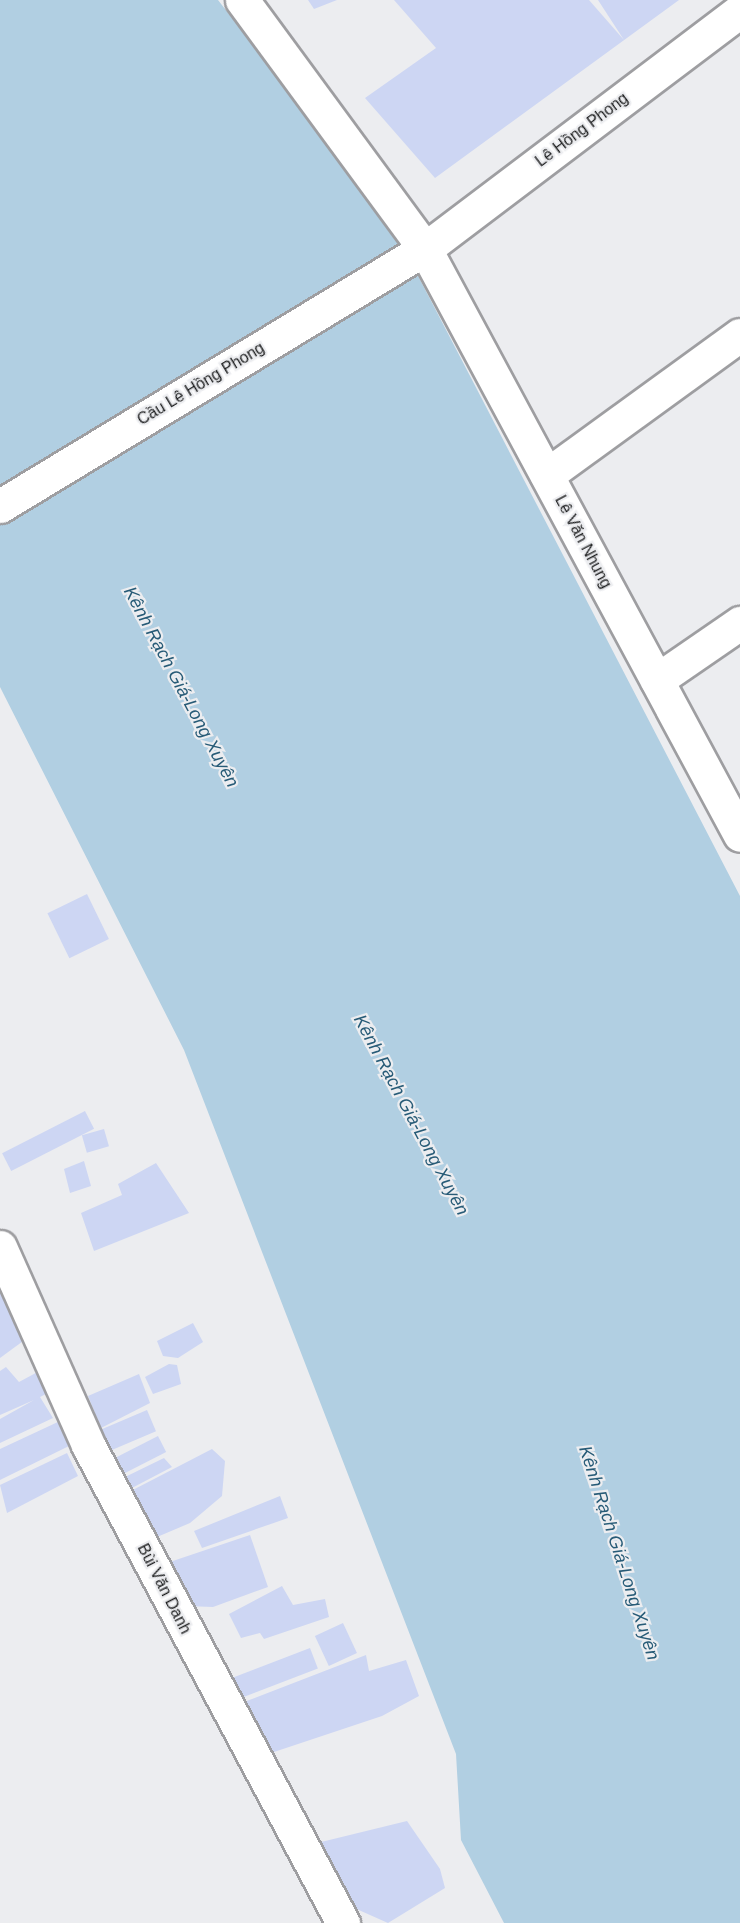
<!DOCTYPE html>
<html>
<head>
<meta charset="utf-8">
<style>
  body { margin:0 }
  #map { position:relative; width:740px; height:1923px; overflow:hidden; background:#ecedf0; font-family:Arial,sans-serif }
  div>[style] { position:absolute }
  .water>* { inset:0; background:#b1cfe2 }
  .building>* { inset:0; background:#cdd6f3; transform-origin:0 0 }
  .roads { filter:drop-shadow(2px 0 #9e9ea1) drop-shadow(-2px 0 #9e9ea1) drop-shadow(0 2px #9e9ea1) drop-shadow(0 -2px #9e9ea1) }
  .minor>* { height:33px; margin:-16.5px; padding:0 16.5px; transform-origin:16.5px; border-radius:16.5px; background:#fff }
  .tertiary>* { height:33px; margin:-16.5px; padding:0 16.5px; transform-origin:16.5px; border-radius:16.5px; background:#fff }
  span { translate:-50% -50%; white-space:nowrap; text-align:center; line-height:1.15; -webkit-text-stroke:4.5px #ecedf0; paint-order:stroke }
  .street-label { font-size:16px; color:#1b1c1d }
  .water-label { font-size:18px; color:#275b77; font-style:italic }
</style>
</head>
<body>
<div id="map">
  <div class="water">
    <div style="clip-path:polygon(0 0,218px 0,388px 218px,740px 896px,740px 1923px,504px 1923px,461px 1840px,456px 1754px,184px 1050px,0 687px)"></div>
  </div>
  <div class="building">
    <div style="clip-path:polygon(308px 0,337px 0,314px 9px)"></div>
    <div style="clip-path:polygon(394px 0,589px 0,624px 40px,598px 0,679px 0,435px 178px,365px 98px,436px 48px)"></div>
    <div style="left:87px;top:894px;width:50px;height:44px;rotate:64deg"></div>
    <div style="left:85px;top:1111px;width:20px;height:93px;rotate:63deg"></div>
    <div style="left:104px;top:1129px;width:18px;height:23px;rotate:74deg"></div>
    <div style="clip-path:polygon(84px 1161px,91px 1186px,70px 1193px,64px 1169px)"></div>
    <div style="clip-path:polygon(156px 1163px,189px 1213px,94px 1251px,81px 1213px,122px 1195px,118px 1184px)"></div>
    <div style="clip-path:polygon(0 1281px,30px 1336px,0 1358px)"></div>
    <div style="clip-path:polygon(193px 1323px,203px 1342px,178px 1358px,163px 1356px,157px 1341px)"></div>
    <div style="clip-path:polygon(169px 1364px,177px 1365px,181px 1384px,153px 1394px,145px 1377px)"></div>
    <div style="clip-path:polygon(6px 1367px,19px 1382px,45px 1368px,56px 1389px,40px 1397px,53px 1418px,0 1443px,0 1419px,34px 1400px,0 1415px,0 1371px)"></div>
    <div style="clip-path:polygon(139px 1374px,150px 1403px,101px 1428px,88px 1396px)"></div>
    <div style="left:147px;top:1410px;width:23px;height:53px;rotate:67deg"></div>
    <div style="clip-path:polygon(60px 1421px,69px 1446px,0 1480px,0 1449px)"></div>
    <div style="left:158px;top:1436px;width:18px;height:50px;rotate:63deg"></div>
    <div style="clip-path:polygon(212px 1449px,225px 1461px,222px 1496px,190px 1523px,150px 1540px,127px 1493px)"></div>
    <div style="clip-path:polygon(67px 1453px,78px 1476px,7px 1513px,0 1485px)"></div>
    <div style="clip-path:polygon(164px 1458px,172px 1467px,130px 1489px,123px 1478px)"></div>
    <div style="clip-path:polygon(280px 1496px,288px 1518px,202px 1548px,194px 1531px)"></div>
    <div style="clip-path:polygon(250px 1535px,268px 1587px,213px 1607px,186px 1606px,161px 1565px)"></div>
    <div style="clip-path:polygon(282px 1586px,293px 1605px,325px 1599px,329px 1617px,264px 1639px,260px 1633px,241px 1638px,229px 1614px)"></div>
    <div style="left:343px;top:1623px;width:33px;height:31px;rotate:65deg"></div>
    <div style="left:310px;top:1648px;width:22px;height:83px;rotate:69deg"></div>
    <div style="clip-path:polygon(366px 1655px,369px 1671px,406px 1660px,419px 1696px,382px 1716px,265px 1755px,244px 1702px)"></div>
    <div style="clip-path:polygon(407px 1821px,440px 1869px,445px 1888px,388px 1923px,343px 1903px,313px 1844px)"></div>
  </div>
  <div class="roads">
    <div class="minor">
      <div style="left:547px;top:475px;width:238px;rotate:-36deg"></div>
      <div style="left:0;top:506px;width:497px;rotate:-31.2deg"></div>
      <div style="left:657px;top:680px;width:101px;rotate:-34.5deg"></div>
      <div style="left:0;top:1247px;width:217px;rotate:66deg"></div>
      <div style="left:88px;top:1445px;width:542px;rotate:61.92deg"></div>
    </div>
    <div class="tertiary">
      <div style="left:242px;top:0;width:309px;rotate:53.7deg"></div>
      <div style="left:425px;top:249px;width:665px;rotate:61.74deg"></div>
      <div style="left:425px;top:249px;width:395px;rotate:-37.1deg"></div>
    </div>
  </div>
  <div class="street-label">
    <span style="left:582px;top:130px;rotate:-37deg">Lê Hồng Phong</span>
    <span style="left:201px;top:384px;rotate:-31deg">Cầu Lê Hồng Phong</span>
    <span style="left:583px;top:542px;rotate:62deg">Lê Văn Nhung</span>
    <span style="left:164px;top:1589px;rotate:63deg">Bùi Văn Danh</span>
  </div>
  <div class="water-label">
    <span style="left:181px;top:687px;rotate:62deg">Kênh Rạch Giá-Long Xuyên</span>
    <span style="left:411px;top:1115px;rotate:62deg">Kênh Rạch Giá-Long Xuyên</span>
    <span style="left:619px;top:1553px;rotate:72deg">Kênh Rạch Giá-Long Xuyên</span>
  </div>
</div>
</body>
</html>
